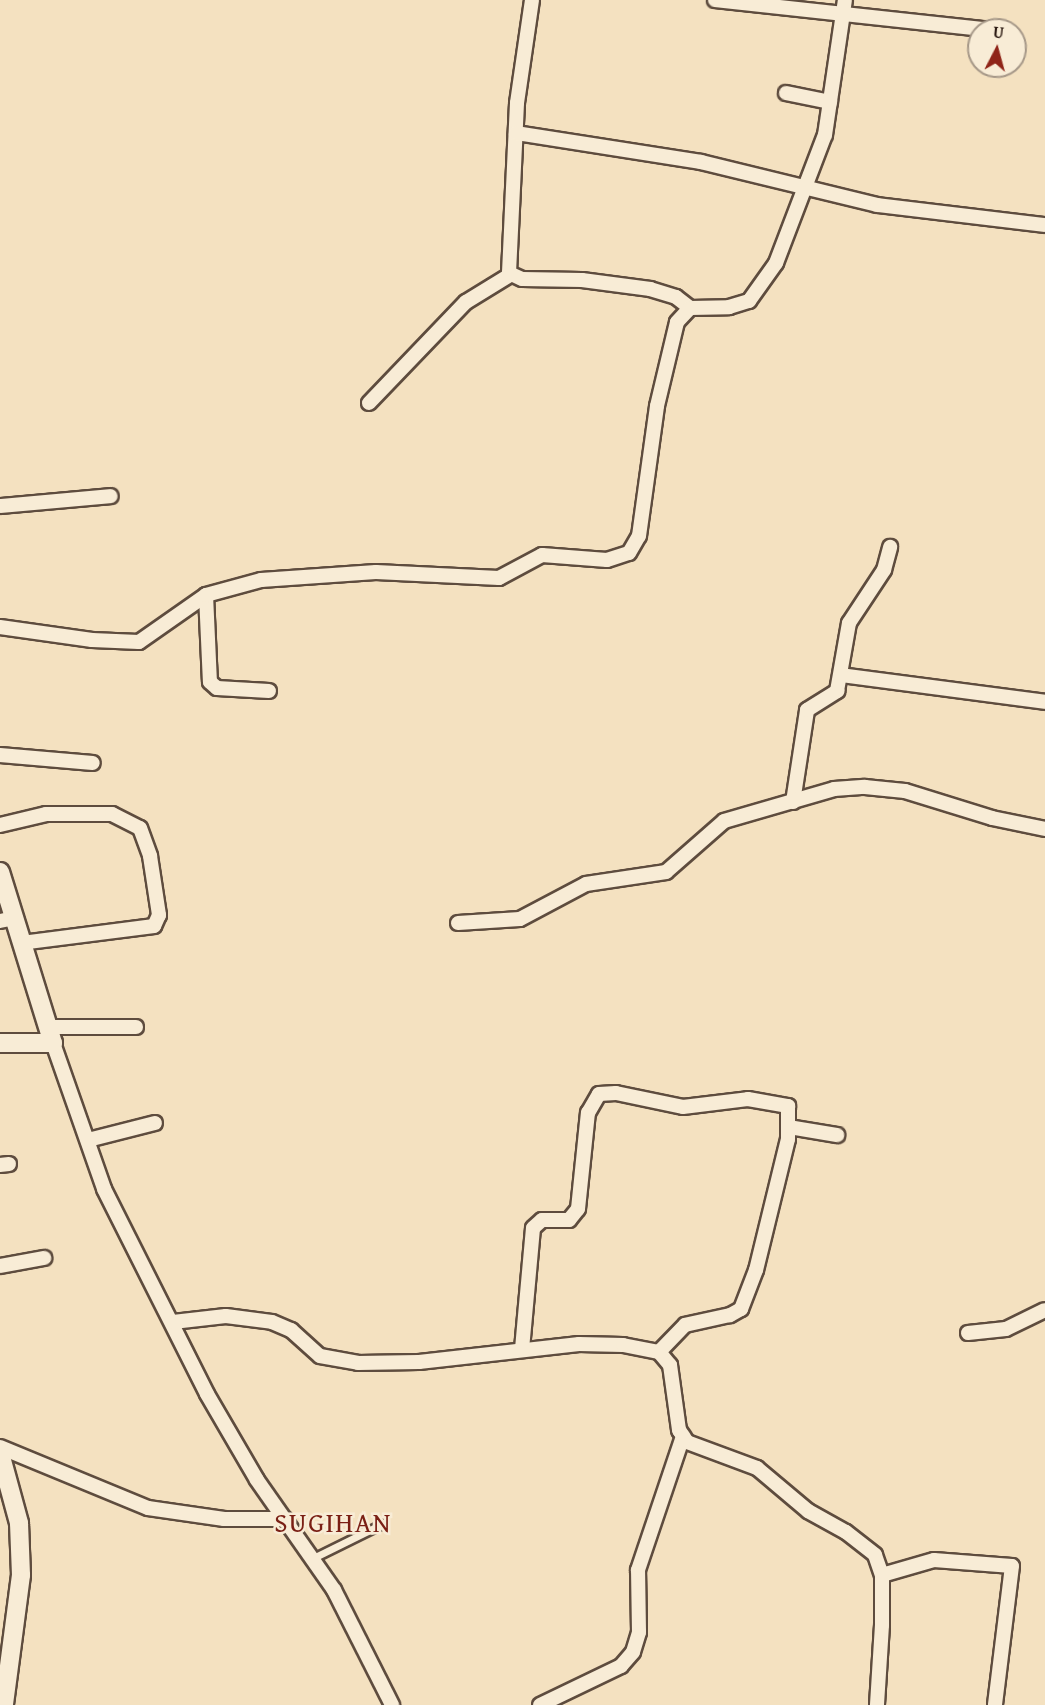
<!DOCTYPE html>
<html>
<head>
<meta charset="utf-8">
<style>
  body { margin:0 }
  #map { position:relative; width:1045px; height:1705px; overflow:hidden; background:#f4e1c0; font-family:"Gentium Book Plus",serif }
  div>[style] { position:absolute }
  .roads { filter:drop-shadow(2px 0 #5e4c3e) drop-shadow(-2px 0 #5e4c3e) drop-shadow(0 2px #5e4c3e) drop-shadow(0 -2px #5e4c3e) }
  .service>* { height:7px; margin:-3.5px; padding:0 3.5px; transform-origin:3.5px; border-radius:3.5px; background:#f8ecd6 }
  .minor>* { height:14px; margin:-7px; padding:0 7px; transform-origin:7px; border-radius:7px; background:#f8ecd6 }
  .tertiary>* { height:18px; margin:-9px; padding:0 9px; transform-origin:9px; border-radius:9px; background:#f8ecd6 }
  span { translate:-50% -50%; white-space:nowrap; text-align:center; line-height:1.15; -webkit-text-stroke:5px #f8ecd6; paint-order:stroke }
  .quarter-label { font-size:27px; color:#7a1f14; letter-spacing:1.5px }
  .north { position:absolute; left:967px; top:18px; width:60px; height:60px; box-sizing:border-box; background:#f8ecd6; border:2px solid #a69888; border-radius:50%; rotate:6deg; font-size:16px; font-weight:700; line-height:24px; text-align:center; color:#2c1b13 }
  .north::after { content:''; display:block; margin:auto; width:21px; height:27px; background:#8f2418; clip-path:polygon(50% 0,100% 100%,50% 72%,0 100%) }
</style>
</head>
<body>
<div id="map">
  <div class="roads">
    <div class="service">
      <div style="left:313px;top:1558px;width:77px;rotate:-26.2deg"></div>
    </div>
    <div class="minor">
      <div style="left:532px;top:0;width:104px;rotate:98.3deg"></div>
      <div style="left:517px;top:103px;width:170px;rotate:92.7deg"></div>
      <div style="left:509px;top:273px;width:14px;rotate:25deg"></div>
      <div style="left:522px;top:279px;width:60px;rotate:1deg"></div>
      <div style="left:582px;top:280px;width:69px;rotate:7.5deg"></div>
      <div style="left:650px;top:289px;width:27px;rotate:17deg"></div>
      <div style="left:676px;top:297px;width:18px;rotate:38deg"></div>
      <div style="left:715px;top:0;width:269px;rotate:6.2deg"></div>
      <div style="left:786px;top:93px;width:45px;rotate:11.6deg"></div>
      <div style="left:516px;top:133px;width:187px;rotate:8.9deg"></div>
      <div style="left:701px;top:162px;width:181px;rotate:13.7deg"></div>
      <div style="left:877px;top:205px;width:169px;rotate:6.8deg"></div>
      <div style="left:369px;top:403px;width:140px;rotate:-46.2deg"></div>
      <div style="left:466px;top:302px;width:52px;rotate:-31.5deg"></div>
      <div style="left:0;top:506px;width:111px;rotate:-5.1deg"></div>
      <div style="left:206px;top:595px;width:87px;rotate:87.4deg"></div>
      <div style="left:210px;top:682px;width:9px;rotate:41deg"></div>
      <div style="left:217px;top:688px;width:52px;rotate:3.3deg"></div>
      <div style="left:0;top:627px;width:93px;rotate:8deg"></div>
      <div style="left:92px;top:640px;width:47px;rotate:2.4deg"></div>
      <div style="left:139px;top:642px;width:82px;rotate:-35deg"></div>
      <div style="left:206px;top:595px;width:57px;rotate:-15.3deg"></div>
      <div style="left:261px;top:580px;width:115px;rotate:-4deg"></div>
      <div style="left:376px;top:572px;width:123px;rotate:2.8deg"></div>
      <div style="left:499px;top:578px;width:49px;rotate:-28.1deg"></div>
      <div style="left:542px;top:555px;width:65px;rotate:4.4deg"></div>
      <div style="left:607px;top:560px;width:23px;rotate:-18deg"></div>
      <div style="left:629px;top:553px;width:20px;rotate:-60deg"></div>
      <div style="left:639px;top:536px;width:131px;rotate:-82.1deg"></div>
      <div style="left:657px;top:406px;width:86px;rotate:-76.6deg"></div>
      <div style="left:677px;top:322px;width:19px;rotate:-47deg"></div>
      <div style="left:690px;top:308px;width:39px;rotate:-1deg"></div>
      <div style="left:729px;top:307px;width:21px;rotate:-17deg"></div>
      <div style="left:749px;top:301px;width:47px;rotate:-54.6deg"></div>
      <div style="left:776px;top:263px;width:137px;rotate:-69.1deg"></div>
      <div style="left:825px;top:135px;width:136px;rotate:-81.6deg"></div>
      <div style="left:841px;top:675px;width:206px;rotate:7.5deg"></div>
      <div style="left:0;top:755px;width:93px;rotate:4.9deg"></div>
      <div style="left:793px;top:802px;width:93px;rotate:-81.3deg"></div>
      <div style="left:807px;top:710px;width:36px;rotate:-32deg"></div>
      <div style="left:837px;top:691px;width:69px;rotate:-80deg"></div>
      <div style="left:849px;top:623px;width:64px;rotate:-56.6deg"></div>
      <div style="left:884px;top:570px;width:24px;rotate:-75deg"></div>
      <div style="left:0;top:825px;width:47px;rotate:-13.4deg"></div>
      <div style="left:46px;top:814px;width:66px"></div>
      <div style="left:112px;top:814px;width:31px;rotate:27deg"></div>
      <div style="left:140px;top:828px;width:30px;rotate:70deg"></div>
      <div style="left:150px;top:856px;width:60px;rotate:81.3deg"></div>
      <div style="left:159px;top:915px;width:12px;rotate:114deg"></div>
      <div style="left:154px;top:926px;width:133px;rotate:172.7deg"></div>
      <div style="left:0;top:921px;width:14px;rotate:-12deg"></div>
      <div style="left:458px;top:923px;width:62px;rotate:-3.7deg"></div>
      <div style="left:520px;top:919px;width:75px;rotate:-27.9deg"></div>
      <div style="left:586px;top:884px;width:81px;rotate:-8.5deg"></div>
      <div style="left:666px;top:872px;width:77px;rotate:-41.3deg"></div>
      <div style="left:724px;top:821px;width:115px;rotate:-16.2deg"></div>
      <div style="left:834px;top:789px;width:31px;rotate:-4deg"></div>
      <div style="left:865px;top:787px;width:40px;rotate:5.7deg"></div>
      <div style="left:905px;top:791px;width:91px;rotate:17.2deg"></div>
      <div style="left:992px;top:818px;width:54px;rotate:11.7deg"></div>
      <div style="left:49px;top:1027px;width:87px"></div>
      <div style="left:53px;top:1043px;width:155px;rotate:70.7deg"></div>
      <div style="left:104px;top:1189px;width:229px;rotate:63.3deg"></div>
      <div style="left:207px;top:1394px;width:99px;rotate:59.8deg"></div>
      <div style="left:257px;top:1480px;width:134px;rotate:55deg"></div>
      <div style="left:334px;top:1590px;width:129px;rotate:63.2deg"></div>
      <div style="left:789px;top:1127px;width:49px;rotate:9.5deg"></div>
      <div style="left:88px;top:1140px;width:69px;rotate:-14.2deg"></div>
      <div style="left:0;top:1165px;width:9px;rotate:-6deg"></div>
      <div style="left:0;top:1266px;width:45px;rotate:-10.3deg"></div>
      <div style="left:173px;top:1322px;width:53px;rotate:-6.5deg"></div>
      <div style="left:226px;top:1316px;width:46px;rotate:7.4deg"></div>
      <div style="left:272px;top:1322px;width:21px;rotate:23deg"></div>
      <div style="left:291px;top:1330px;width:39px;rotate:42deg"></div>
      <div style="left:320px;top:1356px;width:39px;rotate:10deg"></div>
      <div style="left:358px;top:1363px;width:61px;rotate:-0.9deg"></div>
      <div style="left:419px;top:1362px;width:161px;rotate:-6.4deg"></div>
      <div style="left:579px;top:1344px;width:44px;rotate:1.3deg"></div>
      <div style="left:623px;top:1345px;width:37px;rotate:11deg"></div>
      <div style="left:659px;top:1352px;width:17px;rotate:50deg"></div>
      <div style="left:670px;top:1365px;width:66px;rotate:82.1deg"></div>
      <div style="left:679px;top:1430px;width:14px;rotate:56deg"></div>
      <div style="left:687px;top:1442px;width:75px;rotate:20.4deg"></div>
      <div style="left:757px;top:1468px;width:67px;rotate:40.1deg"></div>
      <div style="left:808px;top:1511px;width:43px;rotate:28.9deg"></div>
      <div style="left:846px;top:1532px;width:37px;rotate:38deg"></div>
      <div style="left:875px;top:1555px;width:21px;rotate:71deg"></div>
      <div style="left:882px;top:1575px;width:50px;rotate:90deg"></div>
      <div style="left:882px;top:1625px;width:80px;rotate:93.6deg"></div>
      <div style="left:968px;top:1333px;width:38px;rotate:-6deg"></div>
      <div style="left:1006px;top:1329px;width:43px;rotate:-26deg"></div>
      <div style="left:522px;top:1349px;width:121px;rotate:-84.8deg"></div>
      <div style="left:533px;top:1228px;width:12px;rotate:-42deg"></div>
      <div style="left:542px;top:1220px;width:27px"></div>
      <div style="left:569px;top:1220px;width:14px;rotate:-51deg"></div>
      <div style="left:578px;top:1209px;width:97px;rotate:-84.1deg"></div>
      <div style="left:588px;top:1113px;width:22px;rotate:-60deg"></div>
      <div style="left:599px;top:1094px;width:17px;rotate:-3deg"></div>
      <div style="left:616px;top:1093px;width:68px;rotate:11.8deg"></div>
      <div style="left:683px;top:1107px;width:65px;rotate:-7deg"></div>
      <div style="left:748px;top:1099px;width:41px;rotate:9.9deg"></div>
      <div style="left:788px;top:1106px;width:33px;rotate:90deg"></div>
      <div style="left:788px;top:1139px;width:135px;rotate:103.7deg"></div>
      <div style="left:756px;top:1270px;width:42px;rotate:111deg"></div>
      <div style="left:741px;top:1309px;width:13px;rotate:151deg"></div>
      <div style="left:730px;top:1315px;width:46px;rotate:167.5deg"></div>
      <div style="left:685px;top:1325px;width:37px;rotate:134deg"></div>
      <div style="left:0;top:1447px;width:160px;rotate:22.4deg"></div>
      <div style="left:148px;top:1508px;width:77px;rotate:8.2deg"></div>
      <div style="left:224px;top:1519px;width:61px"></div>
      <div style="left:882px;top:1575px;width:54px;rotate:-16.1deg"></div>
      <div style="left:934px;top:1560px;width:78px;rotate:4.4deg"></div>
      <div style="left:1012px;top:1566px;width:140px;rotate:97deg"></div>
      <div style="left:540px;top:1705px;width:90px;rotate:-25.7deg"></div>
      <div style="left:621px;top:1666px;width:18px;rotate:-49deg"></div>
      <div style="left:633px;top:1652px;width:21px;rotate:-73deg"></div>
      <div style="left:639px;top:1632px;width:62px;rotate:-90.9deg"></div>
      <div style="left:638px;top:1570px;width:141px;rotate:-71.4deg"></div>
    </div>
    <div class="tertiary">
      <div style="left:0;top:872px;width:179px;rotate:72.8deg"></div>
      <div style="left:53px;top:1043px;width:53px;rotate:180deg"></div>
      <div style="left:0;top:1453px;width:73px;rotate:74.8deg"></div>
      <div style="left:19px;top:1523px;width:52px;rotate:87.8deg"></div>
      <div style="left:21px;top:1575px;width:131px;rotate:97.5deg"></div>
    </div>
  </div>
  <div class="quarter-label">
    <span style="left:333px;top:1523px">SUGIHAN</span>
  </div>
  <div class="north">U</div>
</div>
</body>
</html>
